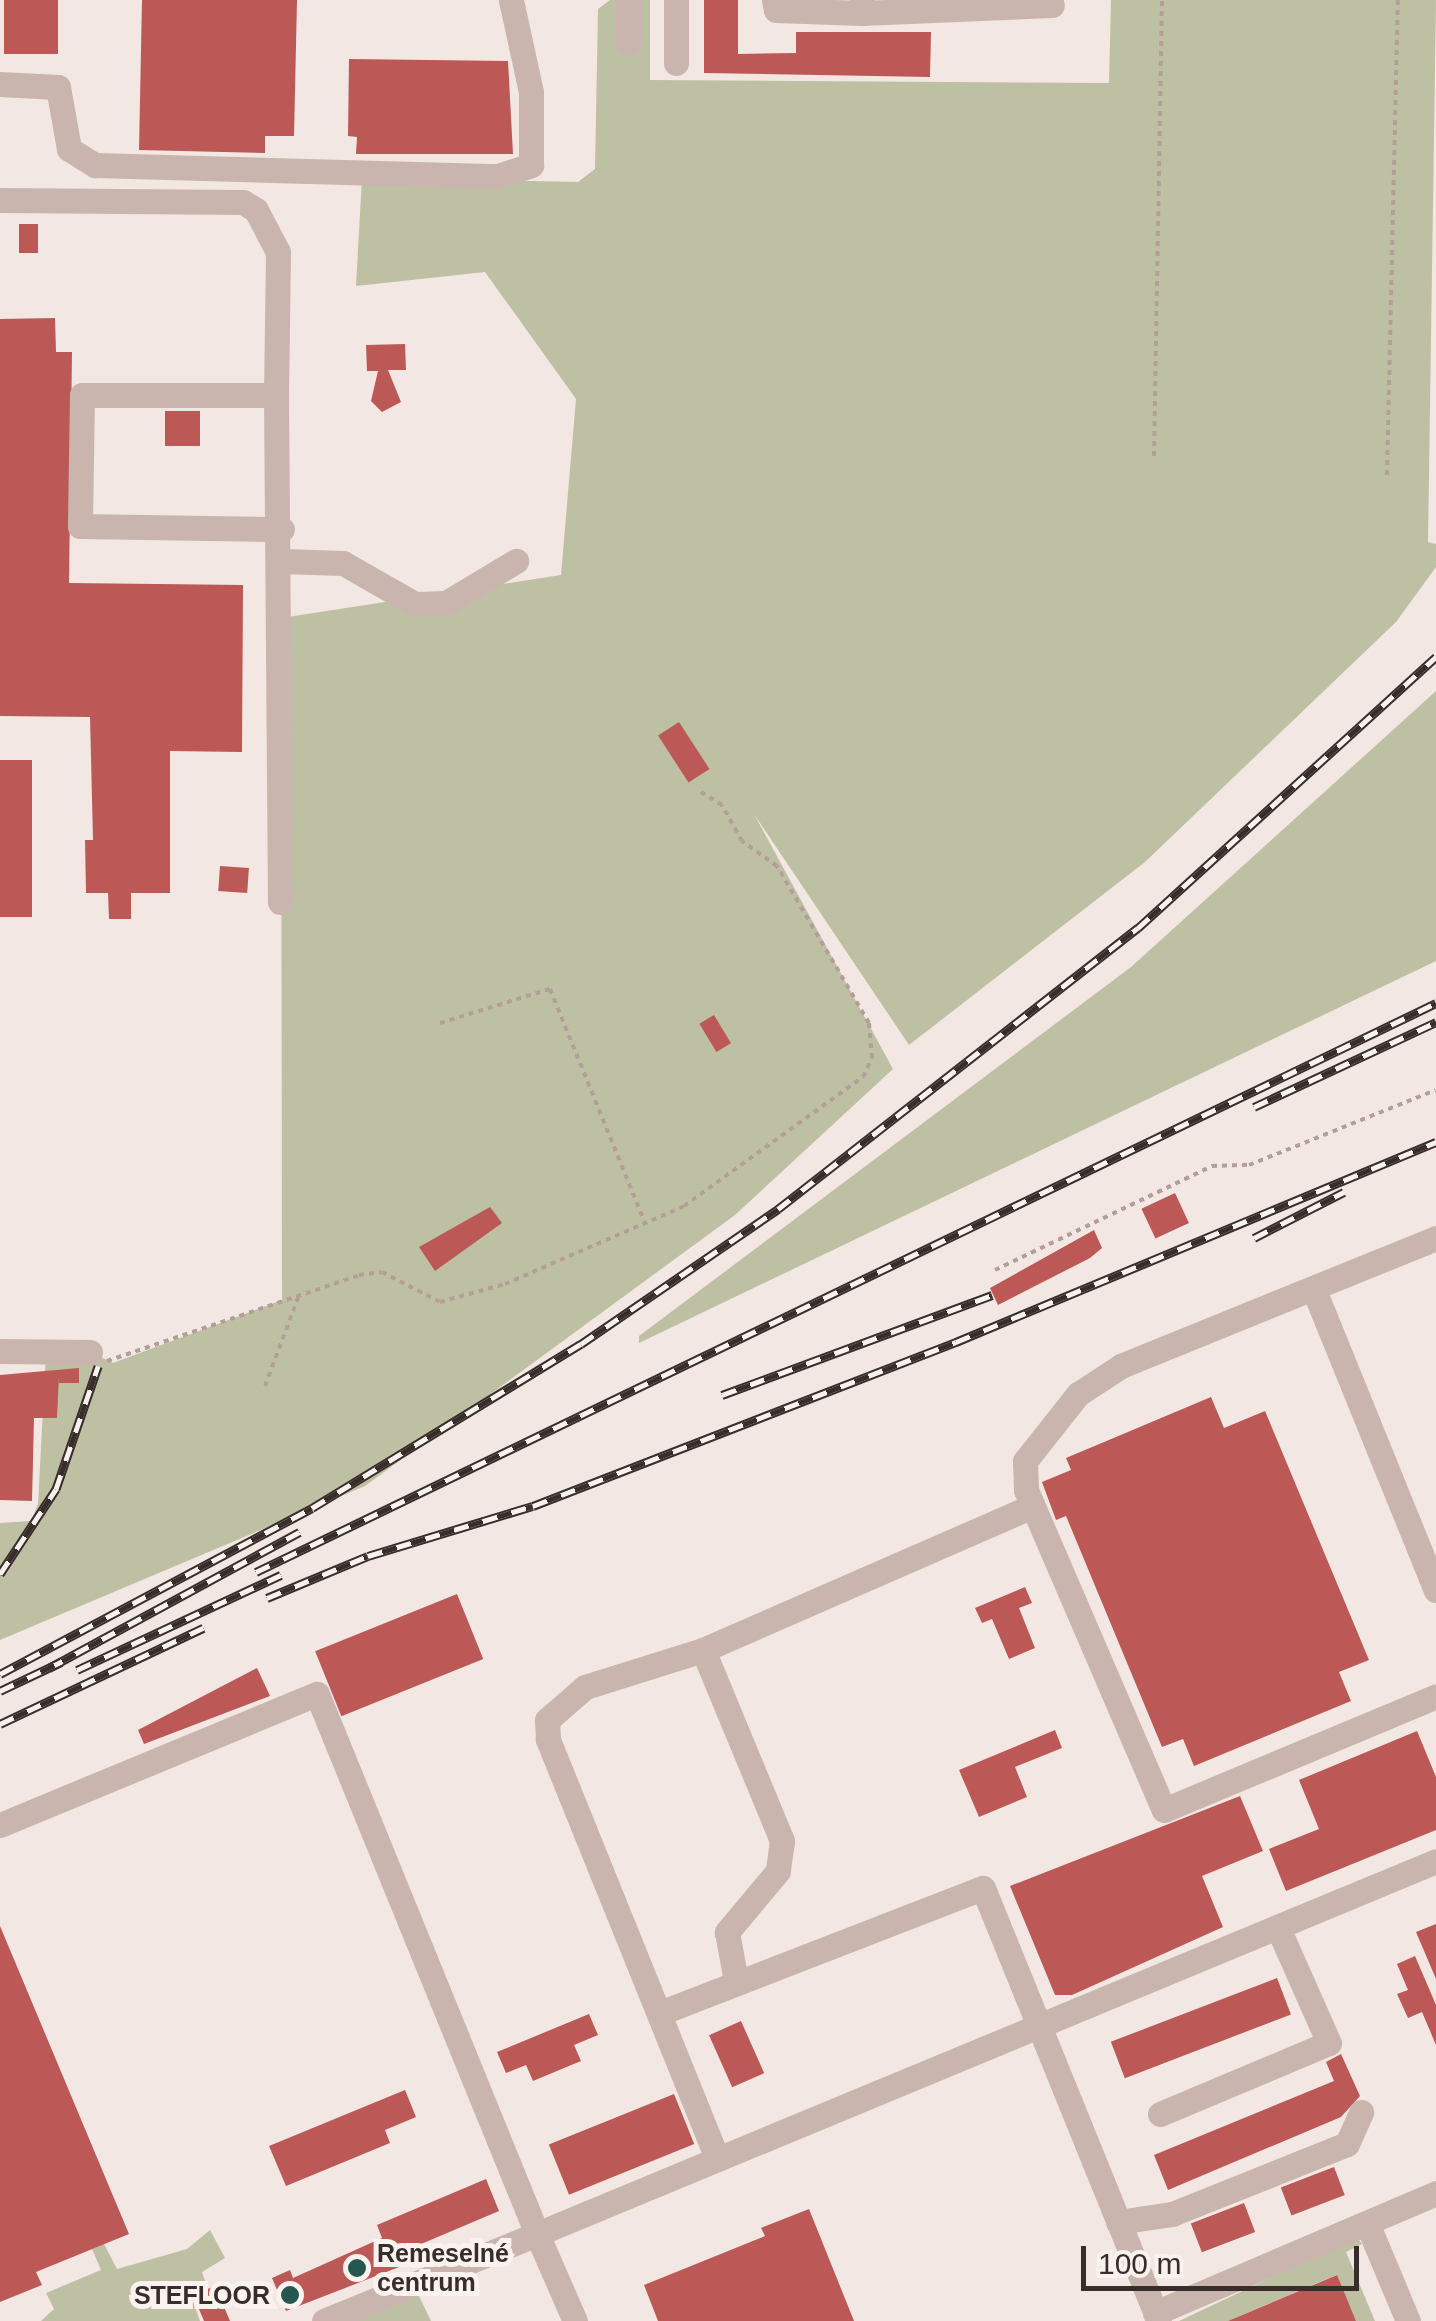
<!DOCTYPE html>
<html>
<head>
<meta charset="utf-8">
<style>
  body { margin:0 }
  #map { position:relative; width:1436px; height:2321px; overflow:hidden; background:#f2e7e2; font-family:Helvetica,sans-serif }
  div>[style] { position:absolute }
  .green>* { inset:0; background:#bdc0a2 }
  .building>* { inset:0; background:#bc5856; transform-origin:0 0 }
  .path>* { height:4px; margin-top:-2px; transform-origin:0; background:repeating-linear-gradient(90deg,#b59e98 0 5px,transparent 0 10px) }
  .minor>* { height:25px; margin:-12.5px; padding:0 12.5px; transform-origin:12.5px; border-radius:12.5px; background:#c9b5ae }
  .rail>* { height:9px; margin-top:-4.5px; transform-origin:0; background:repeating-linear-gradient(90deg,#f9f2ee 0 15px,#392d2c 0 30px); box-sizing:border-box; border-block:2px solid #392d2c }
  .dots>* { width:28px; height:28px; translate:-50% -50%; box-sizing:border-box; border:5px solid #f9f2ee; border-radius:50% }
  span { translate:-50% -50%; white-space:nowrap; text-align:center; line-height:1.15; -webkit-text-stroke:10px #f9f2ee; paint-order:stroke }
  .poi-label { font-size:25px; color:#392d2c; font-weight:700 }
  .left { translate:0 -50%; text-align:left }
  .right { translate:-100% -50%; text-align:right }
  .scale { position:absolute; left:1081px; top:2246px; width:278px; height:45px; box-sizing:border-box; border:5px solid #392d2c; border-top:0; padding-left:12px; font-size:30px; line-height:35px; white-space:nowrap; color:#392d2c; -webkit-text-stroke:8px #f9f2ee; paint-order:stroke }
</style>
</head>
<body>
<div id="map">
  <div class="green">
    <div style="clip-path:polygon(610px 0,650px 0,650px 80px,1109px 83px,1111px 0,1436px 0,1428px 542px,1436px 544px,1436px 567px,1396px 622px,1145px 862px,909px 1045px,754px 814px,893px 1069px,735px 1215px,365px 1486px,0 1640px,0 1523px,31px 1521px,38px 1504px,46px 1352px,90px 1352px,113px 1363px,282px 1300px,281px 618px,561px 575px,576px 399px,485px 272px,356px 286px,362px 177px,578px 182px,595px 169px,598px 9px)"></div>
    <div style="clip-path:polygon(1436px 691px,1436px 961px,639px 1343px,639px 1336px,1131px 967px)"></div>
    <div style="clip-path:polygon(210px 2230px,225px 2258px,202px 2272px,207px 2287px,191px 2295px,200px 2321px,41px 2321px,54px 2309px,46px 2293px,101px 2270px,92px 2249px,104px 2244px,117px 2269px,187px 2249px)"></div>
    <div style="clip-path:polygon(1357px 2237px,1362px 2244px,1346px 2252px,1375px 2321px,1356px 2321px,1336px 2275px,1228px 2321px,1179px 2321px)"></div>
    <div style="clip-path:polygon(417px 2292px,431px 2321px,356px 2321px)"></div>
  </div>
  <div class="building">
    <div style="left:4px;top:0;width:54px;height:54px"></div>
    <div style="clip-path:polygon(142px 0,297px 0,294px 136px,265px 136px,265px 153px,139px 150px)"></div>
    <div style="clip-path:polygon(704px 0,738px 0,738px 54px,796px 53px,796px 32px,931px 32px,930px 77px,704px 73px)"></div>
    <div style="clip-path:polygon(349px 59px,508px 61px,513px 154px,356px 154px,357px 137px,348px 136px)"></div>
    <div style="left:19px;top:224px;width:19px;height:29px"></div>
    <div style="clip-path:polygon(55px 318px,56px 352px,72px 352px,69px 583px,243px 585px,242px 752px,170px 751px,170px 893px,131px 893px,131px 919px,109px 919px,108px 893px,86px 893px,85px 840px,93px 840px,90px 717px,0 716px,0 319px)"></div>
    <div style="clip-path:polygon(405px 344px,406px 370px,388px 370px,401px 402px,382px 412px,371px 401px,378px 371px,367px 371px,366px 345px)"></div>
    <div style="left:165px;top:411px;width:35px;height:35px"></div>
    <div style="left:679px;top:722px;width:56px;height:25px;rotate:57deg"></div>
    <div style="left:0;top:760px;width:32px;height:157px"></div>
    <div style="left:220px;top:866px;width:29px;height:25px;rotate:4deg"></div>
    <div style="left:714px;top:1015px;width:33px;height:17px;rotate:59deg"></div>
    <div style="left:1175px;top:1193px;width:33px;height:37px;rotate:65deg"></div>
    <div style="clip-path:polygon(490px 1207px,502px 1223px,435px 1271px,419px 1247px)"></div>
    <div style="clip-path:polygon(1094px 1230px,1102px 1248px,1090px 1258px,998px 1305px,990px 1288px)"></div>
    <div style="clip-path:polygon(79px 1368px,79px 1383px,59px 1383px,59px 1376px,57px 1418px,34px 1418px,32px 1501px,0 1500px,0 1375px)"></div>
    <div style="clip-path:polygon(1211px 1397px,1224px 1428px,1265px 1411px,1369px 1660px,1339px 1672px,1351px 1701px,1194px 1766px,1183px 1739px,1162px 1747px,1066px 1516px,1056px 1520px,1042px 1482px,1071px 1470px,1066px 1458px)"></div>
    <div style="clip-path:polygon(1025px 1587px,1032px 1603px,1019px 1608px,1035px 1648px,1009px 1659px,992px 1619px,982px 1623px,975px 1608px)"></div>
    <div style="left:457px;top:1594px;width:70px;height:153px;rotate:68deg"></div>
    <div style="clip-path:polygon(257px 1668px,270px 1696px,144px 1744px,138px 1730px)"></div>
    <div style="clip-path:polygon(1055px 1730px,1062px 1748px,1015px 1767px,1027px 1797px,979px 1817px,959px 1770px)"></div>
    <div style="clip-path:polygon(1417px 1731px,1436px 1777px,1436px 1830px,1286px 1891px,1269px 1849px,1319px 1829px,1299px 1780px)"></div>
    <div style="clip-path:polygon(1240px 1796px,1263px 1851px,1202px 1876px,1223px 1927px,1072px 1995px,1055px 1995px,1010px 1886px)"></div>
    <div style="clip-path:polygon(1436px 1924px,1436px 1979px,1416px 1932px)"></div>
    <div style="clip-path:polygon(0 1926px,129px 2234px,36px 2272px,42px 2285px,0 2302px)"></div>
    <div style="clip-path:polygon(1415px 1956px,1436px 2005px,1436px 2045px,1422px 2012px,1408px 2018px,1397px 1994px,1408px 1990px,1397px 1964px)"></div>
    <div style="left:1277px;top:1978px;width:39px;height:178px;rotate:69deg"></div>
    <div style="clip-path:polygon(589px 2014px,598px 2035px,574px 2045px,581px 2061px,533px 2081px,526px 2065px,506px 2073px,497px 2052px)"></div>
    <div style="left:741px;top:2021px;width:57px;height:35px;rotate:66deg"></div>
    <div style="clip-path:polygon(1341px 2054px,1360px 2096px,1341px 2117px,1168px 2190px,1154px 2155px,1334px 2081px,1326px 2062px)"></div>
    <div style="clip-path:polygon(405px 2090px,416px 2117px,385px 2130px,390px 2143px,286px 2186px,269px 2146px)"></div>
    <div style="left:674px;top:2094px;width:54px;height:135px;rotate:68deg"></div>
    <div style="left:1334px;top:2167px;width:30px;height:57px;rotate:69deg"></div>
    <div style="clip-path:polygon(486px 2179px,499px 2211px,407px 2250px,412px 2262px,286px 2311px,272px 2278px,290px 2270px,293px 2278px,382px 2238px,377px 2225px)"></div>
    <div style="left:1244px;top:2203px;width:31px;height:57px;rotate:69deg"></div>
    <div style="clip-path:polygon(809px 2209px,854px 2321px,658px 2321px,644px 2285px,765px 2236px,761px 2228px)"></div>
    <div style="clip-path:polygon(1337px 2275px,1356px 2321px,1228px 2321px)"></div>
    <div style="clip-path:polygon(215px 2286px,230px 2321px,204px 2321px,193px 2295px)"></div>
  </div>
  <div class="path">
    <div style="left:1154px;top:456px;width:456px;rotate:-89deg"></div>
    <div style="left:1387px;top:475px;width:475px;rotate:-88.7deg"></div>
    <div style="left:440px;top:1023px;width:115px;rotate:-17.2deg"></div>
    <div style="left:550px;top:989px;width:250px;rotate:67.9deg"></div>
    <div style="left:995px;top:1270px;width:241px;rotate:-25.6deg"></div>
    <div style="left:1212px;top:1166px;width:37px;rotate:-2deg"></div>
    <div style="left:1249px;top:1165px;width:201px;rotate:-21.9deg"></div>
    <div style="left:107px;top:1361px;width:266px;rotate:-18.8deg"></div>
    <div style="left:359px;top:1275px;width:23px;rotate:-7deg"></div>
    <div style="left:382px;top:1272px;width:65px;rotate:27.3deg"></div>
    <div style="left:440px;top:1302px;width:67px;rotate:-15.5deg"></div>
    <div style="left:505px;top:1284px;width:195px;rotate:-23.5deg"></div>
    <div style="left:684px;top:1206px;width:221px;rotate:-35.8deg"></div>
    <div style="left:863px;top:1077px;width:21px;rotate:-65deg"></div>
    <div style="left:872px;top:1058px;width:35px;rotate:-95deg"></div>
    <div style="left:869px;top:1023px;width:182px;rotate:-120.4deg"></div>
    <div style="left:777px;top:866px;width:43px;rotate:-144.5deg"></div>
    <div style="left:742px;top:841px;width:41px;rotate:-119.1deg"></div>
    <div style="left:722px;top:805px;width:25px;rotate:-148deg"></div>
    <div style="left:265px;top:1386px;width:97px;rotate:-69.5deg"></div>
  </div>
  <div class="minor">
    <div style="left:628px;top:0;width:43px;rotate:90deg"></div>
    <div style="left:774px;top:0;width:10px;rotate:79deg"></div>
    <div style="left:776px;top:10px;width:86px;rotate:2deg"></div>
    <div style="left:862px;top:13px;width:13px;rotate:-90deg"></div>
    <div style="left:862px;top:13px;width:190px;rotate:-2.4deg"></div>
    <div style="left:676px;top:63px;width:63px;rotate:-90deg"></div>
    <div style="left:0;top:84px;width:58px;rotate:3deg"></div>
    <div style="left:58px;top:87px;width:63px;rotate:79.9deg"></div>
    <div style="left:69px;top:149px;width:31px;rotate:32deg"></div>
    <div style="left:95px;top:165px;width:403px;rotate:1.6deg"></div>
    <div style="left:498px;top:176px;width:35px;rotate:-18deg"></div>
    <div style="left:531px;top:165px;width:73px;rotate:-90deg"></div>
    <div style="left:531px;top:92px;width:94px;rotate:-102.3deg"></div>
    <div style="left:0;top:200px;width:243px;rotate:0.5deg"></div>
    <div style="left:243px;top:202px;width:15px;rotate:32deg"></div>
    <div style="left:256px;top:210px;width:47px;rotate:62.4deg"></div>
    <div style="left:278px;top:252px;width:143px;rotate:90.8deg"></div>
    <div style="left:276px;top:395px;width:194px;rotate:180deg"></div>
    <div style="left:82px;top:395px;width:131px;rotate:90.9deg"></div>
    <div style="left:80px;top:526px;width:202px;rotate:0.9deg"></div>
    <div style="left:276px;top:395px;width:507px;rotate:89.55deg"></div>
    <div style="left:282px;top:561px;width:61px;rotate:1.9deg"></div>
    <div style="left:343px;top:563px;width:83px;rotate:29.7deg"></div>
    <div style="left:415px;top:604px;width:31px;rotate:-2deg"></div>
    <div style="left:446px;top:603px;width:82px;rotate:-31deg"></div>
    <div style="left:1436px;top:1238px;width:340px;rotate:157.9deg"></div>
    <div style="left:1121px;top:1366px;width:51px;rotate:146.9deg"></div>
    <div style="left:1078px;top:1394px;width:85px;rotate:128.3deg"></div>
    <div style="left:1025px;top:1461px;width:29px;rotate:88deg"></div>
    <div style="left:1026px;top:1490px;width:348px;rotate:66.7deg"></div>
    <div style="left:1164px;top:1810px;width:295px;rotate:-22.7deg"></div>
    <div style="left:1314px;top:1290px;width:324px;rotate:67.9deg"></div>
    <div style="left:0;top:1351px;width:90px;rotate:0.6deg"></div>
    <div style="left:703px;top:1650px;width:207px;rotate:67.5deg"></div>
    <div style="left:782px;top:1841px;width:30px;rotate:98deg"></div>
    <div style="left:778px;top:1871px;width:80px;rotate:129.9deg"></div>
    <div style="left:727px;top:1932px;width:50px;rotate:79.6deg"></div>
    <div style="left:0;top:1825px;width:343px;rotate:-22.5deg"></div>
    <div style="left:317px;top:1694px;width:583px;rotate:67.83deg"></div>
    <div style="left:537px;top:2234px;width:230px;rotate:157.8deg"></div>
    <div style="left:660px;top:2013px;width:346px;rotate:-21.2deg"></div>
    <div style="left:983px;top:1888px;width:467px;rotate:67.9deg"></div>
    <div style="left:1160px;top:2114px;width:183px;rotate:-22.8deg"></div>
    <div style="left:1329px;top:2043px;width:126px;rotate:-113.9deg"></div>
    <div style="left:717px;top:2158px;width:452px;rotate:-112deg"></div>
    <div style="left:548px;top:1739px;width:19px;rotate:-93deg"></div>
    <div style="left:547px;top:1720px;width:50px;rotate:-41deg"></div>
    <div style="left:585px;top:1687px;width:124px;rotate:-17.4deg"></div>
    <div style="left:703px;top:1650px;width:359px;rotate:-23.6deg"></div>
    <div style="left:1118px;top:2222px;width:55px;rotate:-8.4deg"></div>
    <div style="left:1172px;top:2214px;width:188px;rotate:-21.8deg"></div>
    <div style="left:1347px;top:2144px;width:35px;rotate:-66deg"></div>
    <div style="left:1367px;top:2223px;width:106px;rotate:67.3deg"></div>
    <div style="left:1155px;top:2313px;width:306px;rotate:-23.1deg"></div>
    <div style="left:575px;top:2321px;width:95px;rotate:-113.6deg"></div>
    <div style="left:537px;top:2234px;width:973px;rotate:-22.53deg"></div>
  </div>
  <div class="rail">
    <div style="left:1254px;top:1107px;width:201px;rotate:-25deg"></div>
    <div style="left:1254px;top:1238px;width:101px;rotate:-27.1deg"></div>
    <div style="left:722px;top:1395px;width:288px;rotate:-20.3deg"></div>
    <div style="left:256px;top:1572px;width:1310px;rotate:-25.74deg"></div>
    <div style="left:0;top:1574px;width:102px;rotate:-56.6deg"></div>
    <div style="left:56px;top:1489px;width:130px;rotate:-71.1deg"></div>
    <div style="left:267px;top:1598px;width:109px;rotate:-22.6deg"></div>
    <div style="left:368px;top:1556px;width:172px;rotate:-16.9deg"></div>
    <div style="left:533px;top:1506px;width:454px;rotate:-21.2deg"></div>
    <div style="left:956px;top:1342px;width:520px;rotate:-22.62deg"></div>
    <div style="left:49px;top:1668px;width:285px;rotate:-28.5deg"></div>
    <div style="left:77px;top:1670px;width:225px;rotate:-25deg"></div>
    <div style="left:0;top:1674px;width:353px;rotate:-28deg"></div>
    <div style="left:312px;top:1508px;width:315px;rotate:-31.4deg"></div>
    <div style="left:581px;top:1344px;width:239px;rotate:-34.4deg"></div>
    <div style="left:778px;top:1209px;width:457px;rotate:-38deg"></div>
    <div style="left:1138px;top:928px;width:403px;rotate:-42.3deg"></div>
    <div style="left:0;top:1691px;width:68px;rotate:-25.4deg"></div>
    <div style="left:0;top:1724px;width:225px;rotate:-25.3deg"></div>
  </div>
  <div class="dots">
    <div style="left:357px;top:2268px;background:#24574f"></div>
    <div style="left:290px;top:2295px;background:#24574f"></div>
  </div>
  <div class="poi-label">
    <span class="left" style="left:377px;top:2268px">Remeselné<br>centrum</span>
    <span class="right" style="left:270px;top:2295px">STEFLOOR</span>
  </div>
  <div class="scale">100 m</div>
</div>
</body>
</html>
